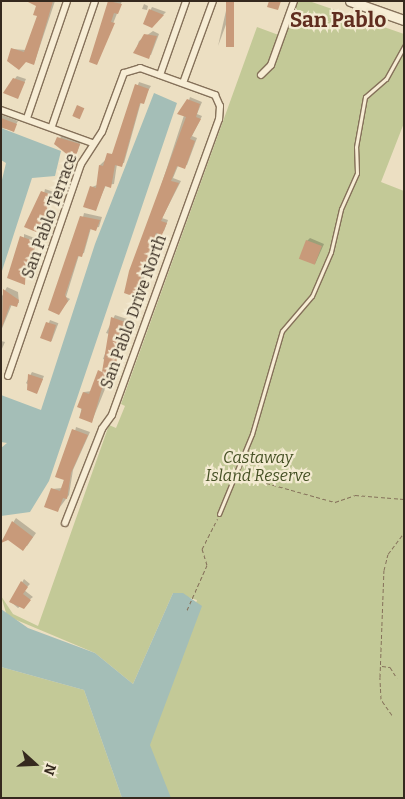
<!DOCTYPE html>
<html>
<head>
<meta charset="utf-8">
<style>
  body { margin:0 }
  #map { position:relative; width:405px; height:799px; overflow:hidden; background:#ecdfc2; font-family:Bitter,serif }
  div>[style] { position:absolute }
  .green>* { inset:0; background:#c3c997 }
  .water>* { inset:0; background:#a4beb7 }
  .shadow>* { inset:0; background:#0003; transform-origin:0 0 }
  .building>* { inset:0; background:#c89a7a; transform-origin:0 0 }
  .path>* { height:1px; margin-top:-0.5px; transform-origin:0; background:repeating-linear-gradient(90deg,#85715a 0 4px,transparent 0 6.5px) }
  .roads { filter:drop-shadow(1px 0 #85715a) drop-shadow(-1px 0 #85715a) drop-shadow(0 1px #85715a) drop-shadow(0 -1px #85715a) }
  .lane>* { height:3px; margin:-1.5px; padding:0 1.5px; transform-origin:1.5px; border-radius:1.5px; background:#f7edd5 }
  .street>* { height:6px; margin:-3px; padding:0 3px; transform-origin:3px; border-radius:3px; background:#f7edd5 }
  .secondary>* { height:9px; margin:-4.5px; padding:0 4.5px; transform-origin:4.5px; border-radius:4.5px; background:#f7edd5 }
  span { translate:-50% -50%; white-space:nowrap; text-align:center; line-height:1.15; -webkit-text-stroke:4.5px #f3ead1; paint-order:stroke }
  .street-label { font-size:16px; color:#35291e }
  .park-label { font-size:16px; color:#465125; font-style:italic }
  .district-label { font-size:21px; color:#602d1f; font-weight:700 }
  .frame { position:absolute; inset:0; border:2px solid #35291e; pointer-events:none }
  .north { position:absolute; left:10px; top:739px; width:50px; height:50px; -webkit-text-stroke:4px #f3ead1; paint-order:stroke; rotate:110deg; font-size:14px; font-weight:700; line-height:20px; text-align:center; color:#35291e }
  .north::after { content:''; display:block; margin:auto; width:18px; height:22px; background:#35291e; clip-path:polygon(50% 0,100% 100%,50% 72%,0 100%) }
</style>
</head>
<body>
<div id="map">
  <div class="green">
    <div style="clip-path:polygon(297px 1px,309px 1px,404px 34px,404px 123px,381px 182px,404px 191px,404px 798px,131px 798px,197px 600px,173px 593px,133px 684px,95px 653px,7px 616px,1px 596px,13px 614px,38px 626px,109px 425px,116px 428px,125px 406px,121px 404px,257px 27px,284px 37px)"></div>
    <div style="clip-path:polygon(1px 667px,84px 690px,122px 798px,1px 798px)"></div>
  </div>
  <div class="water">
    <div style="clip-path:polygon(154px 93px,177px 103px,49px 481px,30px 512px,1px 516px,1px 448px,7px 443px,1px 442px,1px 395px,41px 410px,95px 244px)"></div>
    <div style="clip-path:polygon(1px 128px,61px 151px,55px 176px,32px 178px,1px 274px,1px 184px,6px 163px,1px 160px)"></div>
    <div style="clip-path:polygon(173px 593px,183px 593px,202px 606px,150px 745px,171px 798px,122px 798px,84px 690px,1px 667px,1px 609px,28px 628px,95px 653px,133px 684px)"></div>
  </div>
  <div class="shadow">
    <div style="clip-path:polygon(36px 1px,55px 1px,34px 64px,12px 49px,26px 50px,38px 16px)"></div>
    <div style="clip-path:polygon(111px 1px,122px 1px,97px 64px,90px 61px)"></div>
    <div style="clip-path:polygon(228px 2px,234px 3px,218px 46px)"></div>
    <div style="clip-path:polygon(144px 4px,148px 6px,147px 10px,142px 9px)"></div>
    <div style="clip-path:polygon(152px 7px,166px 12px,152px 26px,144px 23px)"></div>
    <div style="clip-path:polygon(153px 31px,159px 34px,151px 55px,135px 52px,139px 41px)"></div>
    <div style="clip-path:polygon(17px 76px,26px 79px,18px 97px,5px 92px)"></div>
    <div style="clip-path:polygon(139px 82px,151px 86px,141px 102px,124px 163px,117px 164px,114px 184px,106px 185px,95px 210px,92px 187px,97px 185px,100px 165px,114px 152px)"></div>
    <div style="clip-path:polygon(190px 97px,202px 102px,197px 114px,202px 116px,192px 136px,197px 138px,187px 165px,178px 166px,173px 178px,181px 181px,162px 218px,168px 220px,164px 231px,158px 232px,154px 244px,158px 245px,137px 297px,126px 293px)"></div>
    <div style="clip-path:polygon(2px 115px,18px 121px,13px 130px,1px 128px)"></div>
    <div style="clip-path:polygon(60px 135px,81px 142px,70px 171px,70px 154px,64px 152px)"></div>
    <div style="clip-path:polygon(45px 189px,54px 192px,45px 221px,36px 230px)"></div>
    <div style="clip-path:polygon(84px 213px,102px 217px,99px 227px,91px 228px,84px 253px,79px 255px,66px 297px,70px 299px,61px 310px)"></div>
    <div style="clip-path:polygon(24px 234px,40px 240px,29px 259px,24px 283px)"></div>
    <div style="clip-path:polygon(310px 238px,324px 244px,315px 264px,307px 241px)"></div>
    <div style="clip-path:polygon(7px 287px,18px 292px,19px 303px,12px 304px,1px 331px,1px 298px)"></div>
    <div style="clip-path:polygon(115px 315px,127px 319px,124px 328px,129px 330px,92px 421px,80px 417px,84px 392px,92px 391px,108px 361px,103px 359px,112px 335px,106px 333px)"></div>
    <div style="left:50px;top:320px;width:9px;height:19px;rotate:21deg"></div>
    <div style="clip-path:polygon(1px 341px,5px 342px,1px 351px)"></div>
    <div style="clip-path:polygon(32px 372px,44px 376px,37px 392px,26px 383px)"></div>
    <div style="clip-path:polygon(76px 427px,90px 432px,73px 470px,69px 495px,57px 511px,52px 489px,62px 488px)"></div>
    <div style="clip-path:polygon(16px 518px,36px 533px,27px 546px,9px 539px,1px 542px)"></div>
    <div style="clip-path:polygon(24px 579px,30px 584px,24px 590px,33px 597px,18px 608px,11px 602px)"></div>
  </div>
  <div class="building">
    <div style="clip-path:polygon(26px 1px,53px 1px,34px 65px,26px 62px,19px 70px,7px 61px,11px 48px,24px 52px,37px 16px,33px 15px,36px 6px)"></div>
    <div style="clip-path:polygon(108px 1px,122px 4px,118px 14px,114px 13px,111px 22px,115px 23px,97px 65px,89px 62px)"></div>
    <div style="left:226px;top:1px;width:8px;height:46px"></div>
    <div style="clip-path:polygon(269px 1px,281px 1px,278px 10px,267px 7px)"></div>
    <div style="clip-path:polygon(149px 9px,164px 15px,152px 28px,143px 24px)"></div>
    <div style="clip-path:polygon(144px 34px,157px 36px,149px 59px,133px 53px)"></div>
    <div style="clip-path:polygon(13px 78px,25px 82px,18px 99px,3px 93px)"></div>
    <div style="clip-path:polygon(135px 84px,149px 89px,144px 104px,140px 103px,122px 167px,115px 165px,111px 188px,105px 186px,96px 211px,83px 207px,90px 186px,96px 188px,99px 165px,103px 166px,107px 153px,112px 154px)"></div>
    <div style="clip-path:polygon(187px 99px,200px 104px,196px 117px,201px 119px,190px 139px,195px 141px,185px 169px,177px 166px,171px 181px,179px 183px,161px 221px,167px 223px,162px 235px,156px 233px,152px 246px,157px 248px,150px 269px,145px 267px,141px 276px,138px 298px,124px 293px,129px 271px,186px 117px,177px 114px)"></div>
    <div style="left:77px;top:105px;width:8px;height:12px;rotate:23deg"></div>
    <div style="clip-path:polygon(1px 118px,17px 124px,14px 132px,1px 127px)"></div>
    <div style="clip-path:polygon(57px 137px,80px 144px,70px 173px,63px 171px,68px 155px,54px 144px)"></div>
    <div style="clip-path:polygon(41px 191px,52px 195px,43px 225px,39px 224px,36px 232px,24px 227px)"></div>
    <div style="clip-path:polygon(80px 216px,100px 220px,96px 231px,90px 229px,82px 257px,78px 256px,65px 295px,68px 301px,59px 315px,48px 310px)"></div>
    <div style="clip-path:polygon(20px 236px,39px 243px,26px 263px,25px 285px,7px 278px)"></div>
    <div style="left:306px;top:240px;width:17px;height:20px;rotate:21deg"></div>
    <div style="clip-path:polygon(3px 289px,19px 300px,17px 307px,10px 305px,2px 327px)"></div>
    <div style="clip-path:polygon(111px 317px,125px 322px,122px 331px,127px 333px,110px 380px,105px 378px,92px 423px,79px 418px,82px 409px,77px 407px,83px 392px,89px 394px,98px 370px,102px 372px)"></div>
    <div style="clip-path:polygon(46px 322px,56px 325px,51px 342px,40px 338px)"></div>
    <div style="clip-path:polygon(28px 374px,43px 379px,37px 394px,27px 390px)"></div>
    <div style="clip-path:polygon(72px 429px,88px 435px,71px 473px,67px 499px,63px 498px,58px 512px,44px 507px,51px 488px,60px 491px,64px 480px,55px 477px)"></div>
    <div style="clip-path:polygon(12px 521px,33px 537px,23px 551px,8px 540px,1px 543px)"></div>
    <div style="clip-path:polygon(21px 581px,28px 587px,23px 594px,31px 600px,24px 609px,9px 602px)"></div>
  </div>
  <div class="path">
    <div style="left:241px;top:476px;width:98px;rotate:15.5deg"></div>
    <div style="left:335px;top:502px;width:21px;rotate:-19deg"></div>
    <div style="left:355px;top:495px;width:49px;rotate:4.7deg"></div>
    <div style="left:187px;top:610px;width:49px;rotate:-66deg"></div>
    <div style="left:207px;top:565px;width:17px;rotate:-107deg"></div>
    <div style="left:202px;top:549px;width:34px;rotate:-63deg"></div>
    <div style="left:382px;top:666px;width:8px;rotate:7deg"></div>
    <div style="left:390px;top:667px;width:13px;rotate:58deg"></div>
    <div style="left:392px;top:715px;width:19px;rotate:-125deg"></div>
    <div style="left:381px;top:699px;width:22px;rotate:-93deg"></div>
    <div style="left:380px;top:677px;width:107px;rotate:-87.9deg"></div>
    <div style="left:384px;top:570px;width:16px;rotate:-76deg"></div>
    <div style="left:388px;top:554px;width:26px;rotate:-53deg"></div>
  </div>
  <div class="roads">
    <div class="lane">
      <div style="left:219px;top:514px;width:87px;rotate:-67.6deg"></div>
      <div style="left:252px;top:434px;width:107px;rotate:-73.8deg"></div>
      <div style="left:282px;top:331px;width:46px;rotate:-49.4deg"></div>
      <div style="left:312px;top:296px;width:48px;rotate:-66.6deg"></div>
      <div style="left:331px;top:252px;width:44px;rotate:-76.9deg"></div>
      <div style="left:341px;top:209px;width:39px;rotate:-66deg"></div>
      <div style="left:357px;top:173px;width:26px;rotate:-92deg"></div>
      <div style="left:356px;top:147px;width:51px;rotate:-79.8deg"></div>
      <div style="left:365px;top:97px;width:28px;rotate:-41deg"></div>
      <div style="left:386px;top:79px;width:38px;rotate:-61deg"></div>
    </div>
    <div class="street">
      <div style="left:160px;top:75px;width:78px;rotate:-70.6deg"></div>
      <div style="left:261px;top:75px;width:14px;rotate:-45deg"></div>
      <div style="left:271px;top:65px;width:68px;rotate:-70.2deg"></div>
      <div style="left:183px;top:83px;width:87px;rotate:-69.9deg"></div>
      <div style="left:1px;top:110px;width:97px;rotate:19.9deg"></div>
      <div style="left:27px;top:118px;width:124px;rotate:-71.1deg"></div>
      <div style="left:52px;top:126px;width:132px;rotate:-71deg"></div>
      <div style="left:8px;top:376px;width:224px;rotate:-71deg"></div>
      <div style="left:81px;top:164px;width:38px;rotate:-57deg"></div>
      <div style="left:102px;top:132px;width:63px;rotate:-69.6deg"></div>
      <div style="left:124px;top:73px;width:17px;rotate:-17deg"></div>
      <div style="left:140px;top:68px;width:80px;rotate:19.8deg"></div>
      <div style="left:215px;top:95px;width:12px;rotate:66deg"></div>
      <div style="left:220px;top:106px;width:13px;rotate:94deg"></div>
      <div style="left:219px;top:119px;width:315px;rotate:109.9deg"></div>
      <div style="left:112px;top:415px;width:17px;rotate:126deg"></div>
      <div style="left:102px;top:429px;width:101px;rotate:111.5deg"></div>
    </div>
    <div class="secondary">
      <div style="left:350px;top:1px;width:57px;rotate:19.4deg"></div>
    </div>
  </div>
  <div class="street-label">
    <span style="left:50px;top:216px;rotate:-70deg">San Pablo Terrace</span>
    <span style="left:134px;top:312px;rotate:-70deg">San Pablo Drive North</span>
  </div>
  <div class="park-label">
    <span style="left:258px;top:467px">Castaway<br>Island Reserve</span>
  </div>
  <div class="district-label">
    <span style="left:338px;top:20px">San Pablo</span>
  </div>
  <div class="frame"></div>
  <div class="north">N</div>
</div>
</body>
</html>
